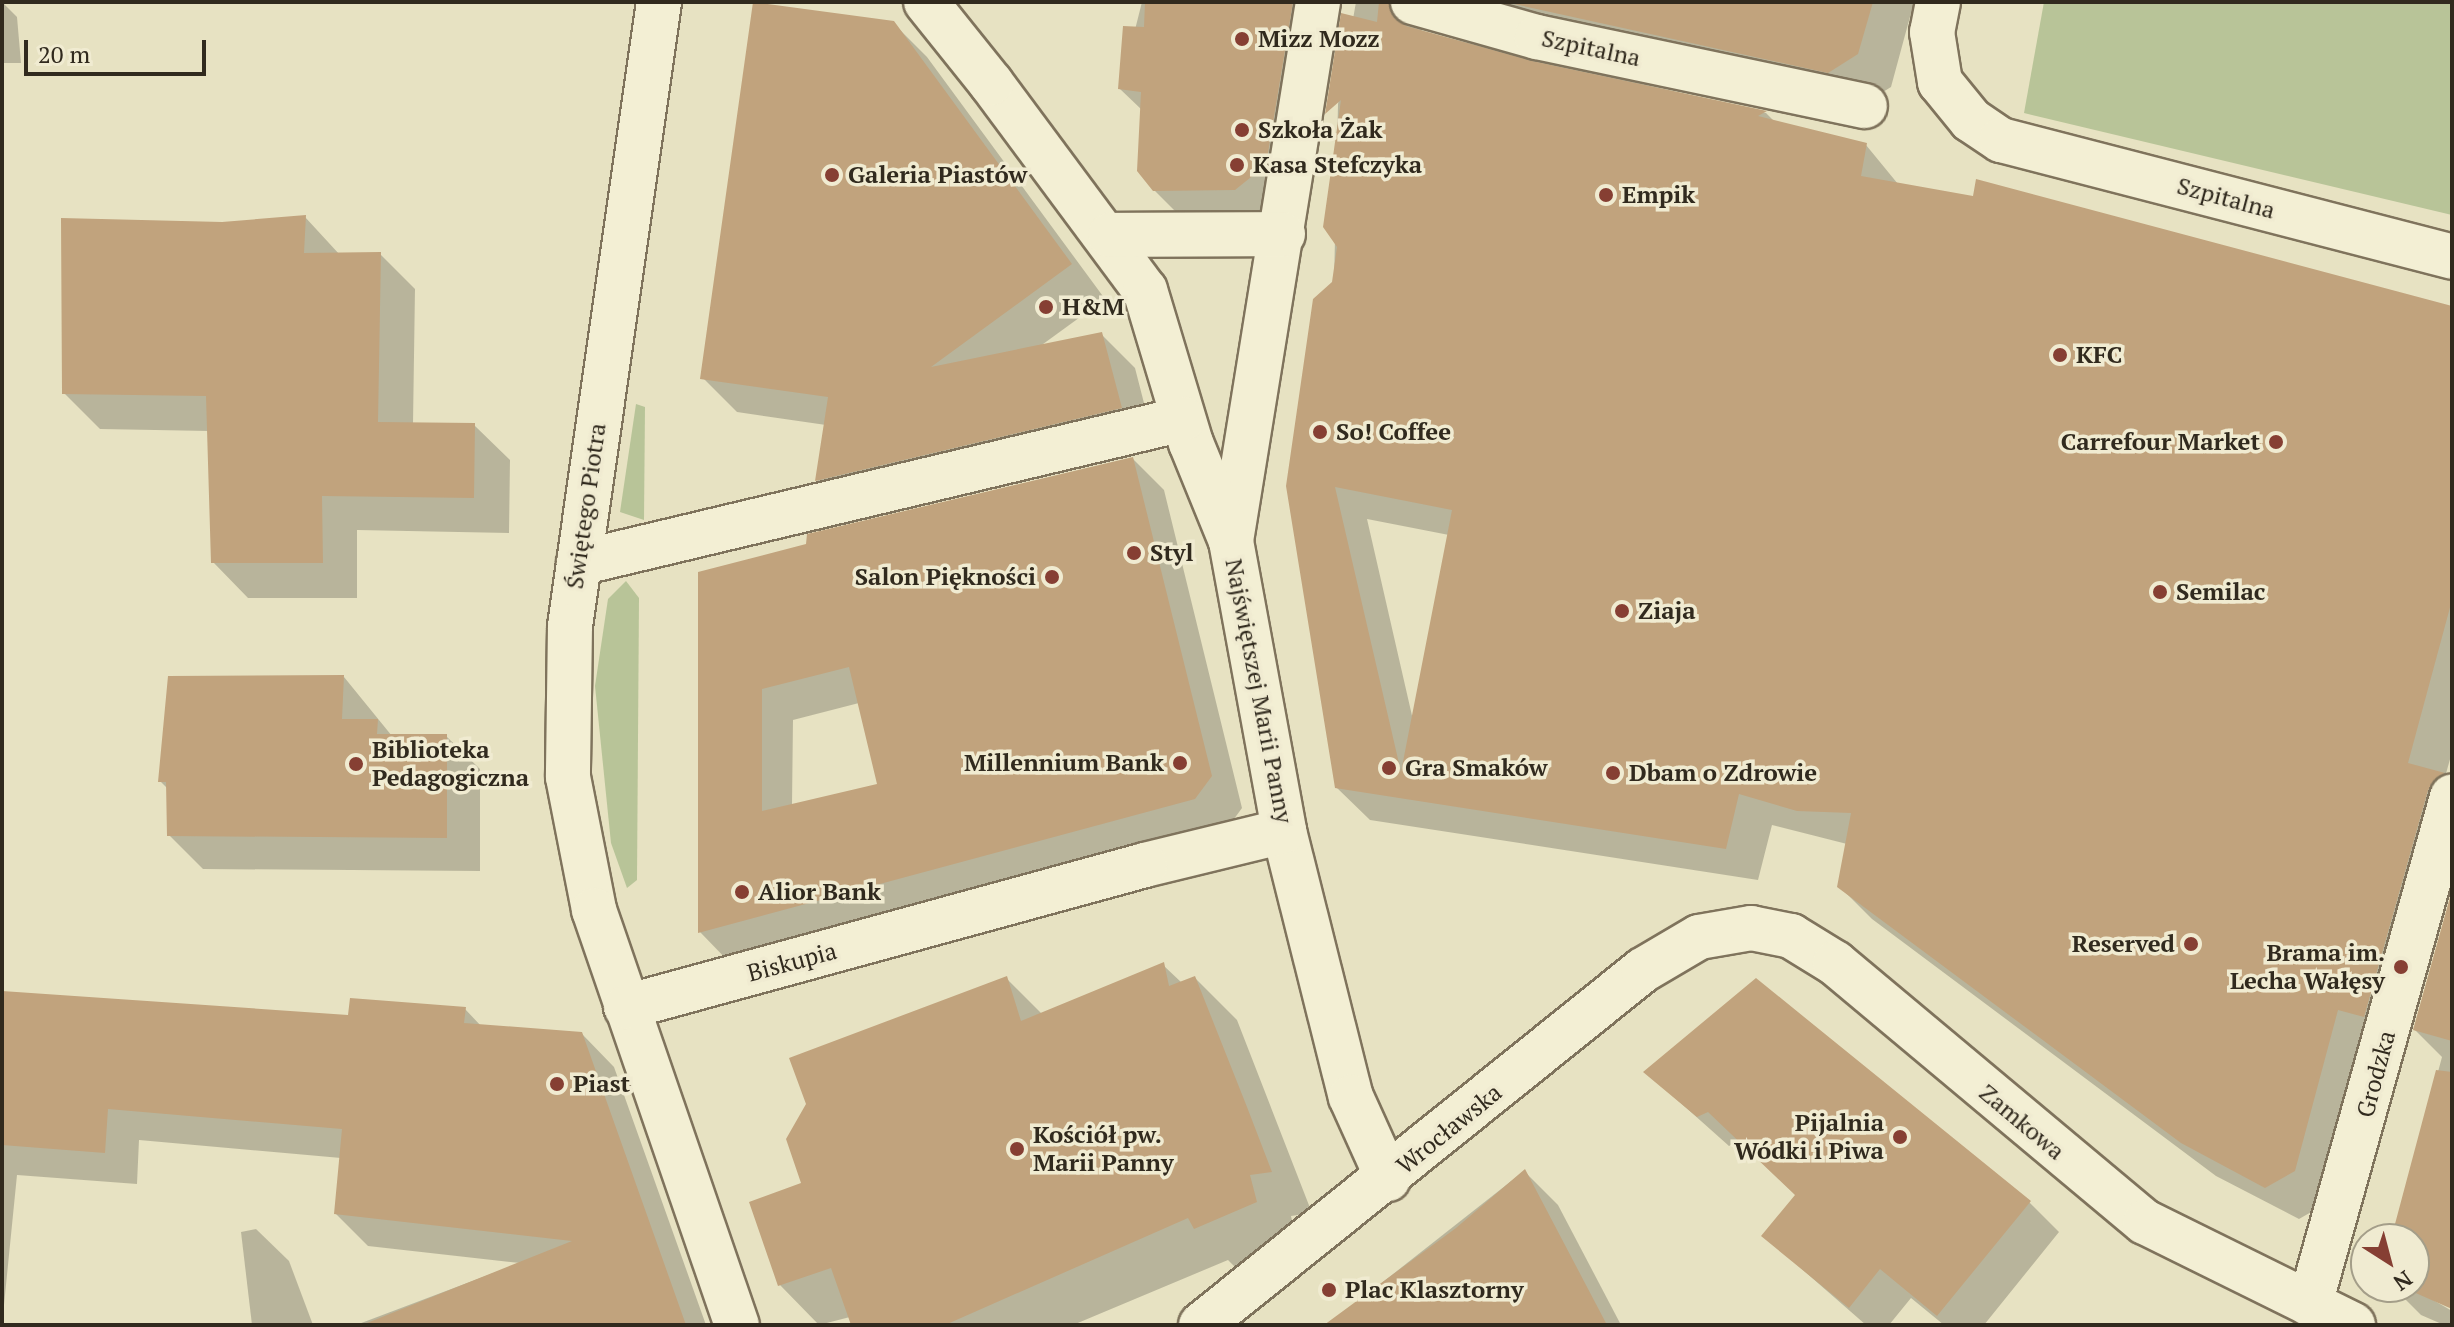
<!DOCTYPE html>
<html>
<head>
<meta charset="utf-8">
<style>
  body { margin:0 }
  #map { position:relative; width:2454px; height:1327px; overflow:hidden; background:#e7e2c2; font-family:"PT Serif",serif }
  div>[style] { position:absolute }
  .green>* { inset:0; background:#b8c498 }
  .shadow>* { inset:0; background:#0003 }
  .building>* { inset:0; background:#c1a37d }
  .roads { filter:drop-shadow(2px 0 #7f735c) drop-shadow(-2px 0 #7f735c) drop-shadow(0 2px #7f735c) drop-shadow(0 -2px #7f735c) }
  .pedestrian>* { height:44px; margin:-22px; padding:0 22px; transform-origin:22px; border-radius:22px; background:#f3efd4 }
  .minor>* { height:44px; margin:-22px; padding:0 22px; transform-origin:22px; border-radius:22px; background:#f3efd4 }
  .dots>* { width:22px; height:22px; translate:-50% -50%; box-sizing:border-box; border:4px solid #f0ebd1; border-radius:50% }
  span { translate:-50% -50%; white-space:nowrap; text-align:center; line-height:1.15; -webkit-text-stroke:7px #f0ebd1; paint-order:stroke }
  .poi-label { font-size:24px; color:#312a1e; font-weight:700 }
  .left { translate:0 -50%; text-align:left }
  .right { translate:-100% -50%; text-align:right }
  .street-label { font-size:24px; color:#312a1e }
  .frame { position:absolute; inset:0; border:4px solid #312a1e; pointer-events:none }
  .north { position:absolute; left:2350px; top:1223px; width:80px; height:80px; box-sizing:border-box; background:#f0ebd1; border:2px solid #a49e89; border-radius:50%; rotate:144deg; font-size:22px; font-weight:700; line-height:32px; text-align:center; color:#312a1e }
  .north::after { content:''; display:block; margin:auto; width:28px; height:36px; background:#863f33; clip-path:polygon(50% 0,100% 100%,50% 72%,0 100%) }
  .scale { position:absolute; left:24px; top:40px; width:182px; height:36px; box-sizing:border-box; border:4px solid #312a1e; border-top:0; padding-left:10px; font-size:24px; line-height:28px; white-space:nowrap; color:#312a1e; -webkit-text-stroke:6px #f0ebd1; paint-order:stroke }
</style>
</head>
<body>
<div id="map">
  <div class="green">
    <div style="clip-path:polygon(2044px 2px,2452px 2px,2452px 215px,2024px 113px)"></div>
    <div style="clip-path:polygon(636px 404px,645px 407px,644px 520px,620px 512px)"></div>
    <div style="clip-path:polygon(626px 581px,639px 598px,637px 880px,627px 888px,611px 843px,595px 686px,608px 599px)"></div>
  </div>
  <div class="shadow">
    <div style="clip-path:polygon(2px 2px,17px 17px,21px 63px,2px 63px)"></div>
    <div style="clip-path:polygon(1142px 2px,1309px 2px,1296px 210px,1192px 228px,1154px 190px,1142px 110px,1120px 89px)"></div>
    <div style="clip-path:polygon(evenodd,1356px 2px,1914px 2px,1891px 87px,1862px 105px,1429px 16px,1421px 32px,1766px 113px,1775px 122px,1866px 145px,1898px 184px,2452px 308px,2452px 752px,2327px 1203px,2299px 1219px,2216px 1176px,1872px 919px,1839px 886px,1847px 844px,1772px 825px,1758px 880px,1370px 820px,1336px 787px,1288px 486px,1334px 283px,1338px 104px,1356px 2px,1367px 519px,1449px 535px,1413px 720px,1367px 519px)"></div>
    <div style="clip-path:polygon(893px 23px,927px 57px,1105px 299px,1039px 347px,1101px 334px,1135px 368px,1154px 442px,851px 514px,817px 480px,826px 425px,737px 412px,703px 378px)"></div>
    <div style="clip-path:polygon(305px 217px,340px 255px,380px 254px,415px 289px,413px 424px,474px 425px,510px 460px,509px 533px,357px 530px,357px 598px,248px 598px,213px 562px,209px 431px,100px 429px,64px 393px,222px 224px)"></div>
    <div style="clip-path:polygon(evenodd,1133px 459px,1164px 490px,1242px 808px,1226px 830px,731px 964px,700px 932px,700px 574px,1133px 459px,859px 703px,880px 786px,792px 806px,793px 720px,859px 703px)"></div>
    <div style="clip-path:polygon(344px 677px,392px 736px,446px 736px,480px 769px,480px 871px,203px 869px,169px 835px,168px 789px,160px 781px)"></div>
    <div style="clip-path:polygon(2452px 897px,2452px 1307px,2423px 1294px,2452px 1311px,2452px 1325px,2444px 1325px,2421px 1315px,2393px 1287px,2414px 1287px,2414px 1239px,2393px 1239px,2442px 1057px,2415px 1030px)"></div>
    <div style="clip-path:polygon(1163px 965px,1182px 983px,1195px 978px,1237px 1020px,1312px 1213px,1291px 1216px,1297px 1243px,1237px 1269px,1228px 1260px,1073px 1325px,853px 1325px,850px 1317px,819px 1325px,780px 1285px,803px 1184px,1006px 978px,1042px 1014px)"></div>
    <div style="clip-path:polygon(2px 993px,350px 1017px,465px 1009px,482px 1027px,582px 1034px,614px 1067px,706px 1325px,356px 1325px,520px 1263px,368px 1246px,336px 1214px,341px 1158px,139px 1140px,137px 1184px,17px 1175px,2px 1325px)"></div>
    <div style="clip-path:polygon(1646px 1072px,2029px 1202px,2059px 1232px,1984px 1325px,1944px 1325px,1911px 1298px,1889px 1325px,1866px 1325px,1764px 1236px,1797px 1196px,1739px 1141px,1729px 1146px)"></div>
    <div style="clip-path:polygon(1524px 1171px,1558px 1205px,1621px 1325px,1351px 1325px,1355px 1304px)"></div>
    <div style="clip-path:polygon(256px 1229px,289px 1261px,313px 1325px,252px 1325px,241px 1232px)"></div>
  </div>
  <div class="building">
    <div style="clip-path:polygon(753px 2px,894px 21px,1072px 264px,931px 367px,1102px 332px,1122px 408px,815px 481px,828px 397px,700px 379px)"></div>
    <div style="clip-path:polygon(1145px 2px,1293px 2px,1266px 165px,1235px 190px,1153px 191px,1137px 171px,1141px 92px,1118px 89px,1123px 26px,1144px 27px)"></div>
    <div style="clip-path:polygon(evenodd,1379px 2px,1389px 2px,1406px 26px,1532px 61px,1767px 111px,1758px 116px,1867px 143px,1861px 176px,1973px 196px,1976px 179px,2452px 306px,2452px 600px,2408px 763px,2445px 773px,2428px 790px,2364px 1017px,2338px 1010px,2295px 1171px,2265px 1188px,2181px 1143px,1837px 887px,1851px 813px,1797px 811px,1739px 794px,1726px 849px,1335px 788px,1286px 486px,1313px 299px,1332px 282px,1337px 247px,1323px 227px,1341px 100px,1325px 114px,1341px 13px,1377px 22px,1379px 2px,1335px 487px,1452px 510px,1401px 772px,1335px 487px)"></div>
    <div style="clip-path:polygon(1505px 2px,1873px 2px,1858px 54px,1828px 73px)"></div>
    <div style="clip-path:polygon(306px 215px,304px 253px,381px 252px,378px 422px,475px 423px,474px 498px,322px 496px,323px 563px,211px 563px,206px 396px,62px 394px,61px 218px,222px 222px)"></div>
    <div style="clip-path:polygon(evenodd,1133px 457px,1212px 776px,1195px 799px,698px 933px,698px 572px,806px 544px,807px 534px,1133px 457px,849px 667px,877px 784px,762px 811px,762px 689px,849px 667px)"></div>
    <div style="clip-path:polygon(344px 675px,342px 719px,378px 719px,377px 734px,447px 734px,447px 838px,167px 836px,166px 782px,158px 782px,168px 676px)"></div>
    <div style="clip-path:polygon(2452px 890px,2452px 1041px,2413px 1030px)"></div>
    <div style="clip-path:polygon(1164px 962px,1169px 986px,1195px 976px,1247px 1107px,1272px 1172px,1250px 1175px,1257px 1202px,1194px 1229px,1188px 1218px,945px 1325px,851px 1325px,831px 1268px,778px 1286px,749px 1202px,801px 1183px,786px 1139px,806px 1104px,789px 1058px,1007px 976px,1021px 1021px)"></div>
    <div style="clip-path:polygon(1756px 978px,2031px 1201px,1937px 1316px,1880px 1269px,1849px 1308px,1761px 1236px,1795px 1195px,1708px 1112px,1697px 1117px,1643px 1072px)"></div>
    <div style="clip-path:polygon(2px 991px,348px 1015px,350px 998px,466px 1007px,464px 1023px,582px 1032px,686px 1325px,362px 1325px,572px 1241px,334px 1214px,342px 1129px,108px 1109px,105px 1153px,2px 1145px)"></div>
    <div style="clip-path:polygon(2436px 1070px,2452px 1072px,2452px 1309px,2402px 1287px,2414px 1287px,2414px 1239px,2391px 1239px)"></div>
    <div style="clip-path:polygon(1525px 1169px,1607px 1325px,1324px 1325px,1456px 1228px)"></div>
  </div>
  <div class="roads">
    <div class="pedestrian">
      <div style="left:1318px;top:2px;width:546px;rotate:99.17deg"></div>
      <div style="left:1231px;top:541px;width:295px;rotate:79.6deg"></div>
      <div style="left:1284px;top:831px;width:274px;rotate:75.9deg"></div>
      <div style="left:1351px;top:1097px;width:90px;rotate:65.7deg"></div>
      <div style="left:1413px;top:2px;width:129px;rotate:15.8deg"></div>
      <div style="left:1537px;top:37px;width:335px;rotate:11.9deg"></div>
      <div style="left:991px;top:83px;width:258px;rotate:53.4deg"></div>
      <div style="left:1145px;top:290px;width:160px;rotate:73.3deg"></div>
      <div style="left:1191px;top:443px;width:106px;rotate:67.8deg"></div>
      <div style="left:1110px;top:235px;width:173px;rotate:-0.3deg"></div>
      <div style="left:579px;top:563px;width:621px;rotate:-13.41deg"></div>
      <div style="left:1145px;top:865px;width:143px;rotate:-13.7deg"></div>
    </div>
    <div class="minor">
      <div style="left:659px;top:2px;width:630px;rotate:98.12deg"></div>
      <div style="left:570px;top:626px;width:151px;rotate:90.8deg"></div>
      <div style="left:568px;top:777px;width:136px;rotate:78.9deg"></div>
      <div style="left:594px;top:910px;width:439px;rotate:71deg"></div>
      <div style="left:926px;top:2px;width:104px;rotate:51.3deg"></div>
      <div style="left:1938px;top:2px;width:31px;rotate:101deg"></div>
      <div style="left:1932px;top:32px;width:51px;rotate:80.9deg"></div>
      <div style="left:1940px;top:82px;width:49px;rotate:50.8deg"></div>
      <div style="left:1971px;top:120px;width:36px;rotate:34deg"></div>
      <div style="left:2001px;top:140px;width:466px;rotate:14.5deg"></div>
      <div style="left:626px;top:1007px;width:538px;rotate:-15.3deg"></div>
      <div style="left:2310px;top:1304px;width:527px;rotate:-74.35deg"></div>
      <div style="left:1201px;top:1325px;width:567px;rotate:-38.77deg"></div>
      <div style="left:1643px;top:970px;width:65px;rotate:-30.5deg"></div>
      <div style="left:1699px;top:937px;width:53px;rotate:-9.8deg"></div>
      <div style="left:1751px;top:928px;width:41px;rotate:11.3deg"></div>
      <div style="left:1791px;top:936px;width:52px;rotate:31.5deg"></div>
      <div style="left:1835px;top:963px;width:404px;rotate:39.9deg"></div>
      <div style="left:2145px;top:1222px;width:232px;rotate:26.3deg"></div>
    </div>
  </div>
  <div class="dots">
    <div style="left:1242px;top:39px;background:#863f33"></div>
    <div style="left:1242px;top:130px;background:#863f33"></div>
    <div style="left:1237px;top:165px;background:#863f33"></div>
    <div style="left:832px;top:175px;background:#863f33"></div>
    <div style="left:1606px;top:195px;background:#863f33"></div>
    <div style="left:1046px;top:307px;background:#863f33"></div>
    <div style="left:2060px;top:355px;background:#863f33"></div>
    <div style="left:1320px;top:432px;background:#863f33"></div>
    <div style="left:2276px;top:442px;background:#863f33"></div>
    <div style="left:1134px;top:553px;background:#863f33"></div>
    <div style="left:1052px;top:577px;background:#863f33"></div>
    <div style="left:2160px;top:592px;background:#863f33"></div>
    <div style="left:1622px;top:611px;background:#863f33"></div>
    <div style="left:1180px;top:763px;background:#863f33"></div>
    <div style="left:356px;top:764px;background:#863f33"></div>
    <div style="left:1389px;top:768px;background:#863f33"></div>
    <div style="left:1613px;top:773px;background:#863f33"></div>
    <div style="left:742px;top:892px;background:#863f33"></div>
    <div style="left:2191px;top:944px;background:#863f33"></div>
    <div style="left:2401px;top:967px;background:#863f33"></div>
    <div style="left:557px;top:1084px;background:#863f33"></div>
    <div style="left:1900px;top:1137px;background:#863f33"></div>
    <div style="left:1017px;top:1149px;background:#863f33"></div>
    <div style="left:1329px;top:1290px;background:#863f33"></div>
  </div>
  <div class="poi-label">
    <span class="left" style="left:1258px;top:39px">Mizz Mozz</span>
    <span class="left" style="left:1258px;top:130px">Szkoła Żak</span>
    <span class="left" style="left:1253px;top:165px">Kasa Stefczyka</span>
    <span class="left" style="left:848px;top:175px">Galeria Piastów</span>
    <span class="left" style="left:1622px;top:195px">Empik</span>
    <span class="left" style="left:1062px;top:307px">H&amp;M</span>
    <span class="left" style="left:2076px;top:355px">KFC</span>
    <span class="left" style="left:1336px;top:432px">So! Coffee</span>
    <span class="right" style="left:2260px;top:442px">Carrefour Market</span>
    <span class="left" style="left:1150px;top:553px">Styl</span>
    <span class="right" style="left:1036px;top:577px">Salon Piękności</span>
    <span class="left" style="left:2176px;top:592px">Semilac</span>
    <span class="left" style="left:1638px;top:611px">Ziaja</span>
    <span class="left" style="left:372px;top:764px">Biblioteka<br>Pedagogiczna</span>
    <span class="right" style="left:1164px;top:763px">Millennium Bank</span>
    <span class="left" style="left:1405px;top:768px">Gra Smaków</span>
    <span class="left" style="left:1629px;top:773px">Dbam o Zdrowie</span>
    <span class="left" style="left:758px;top:892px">Alior Bank</span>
    <span class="right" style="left:2175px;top:944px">Reserved</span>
    <span class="right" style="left:2385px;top:967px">Brama im.<br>Lecha Wałęsy</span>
    <span class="left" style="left:573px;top:1084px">Piast</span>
    <span class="right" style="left:1884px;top:1137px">Pijalnia<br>Wódki i Piwa</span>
    <span class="left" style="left:1033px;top:1149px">Kościół pw.<br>Marii Panny</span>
    <span class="left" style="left:1345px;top:1290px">Plac Klasztorny</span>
  </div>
  <div class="street-label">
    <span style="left:1591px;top:48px;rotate:12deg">Szpitalna</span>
    <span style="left:2226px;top:198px;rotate:15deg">Szpitalna</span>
    <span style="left:586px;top:506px;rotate:-82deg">Świętego Piotra</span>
    <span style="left:1259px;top:691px;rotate:79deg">Najświętszej Marii Panny</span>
    <span style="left:792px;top:962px;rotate:-15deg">Biskupia</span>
    <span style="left:2376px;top:1074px;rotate:-75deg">Grodzka</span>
    <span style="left:2022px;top:1122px;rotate:40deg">Zamkowa</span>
    <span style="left:1449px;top:1129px;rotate:-39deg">Wrocławska</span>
  </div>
  <div class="frame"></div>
  <div class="north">N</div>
  <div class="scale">20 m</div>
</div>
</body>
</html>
